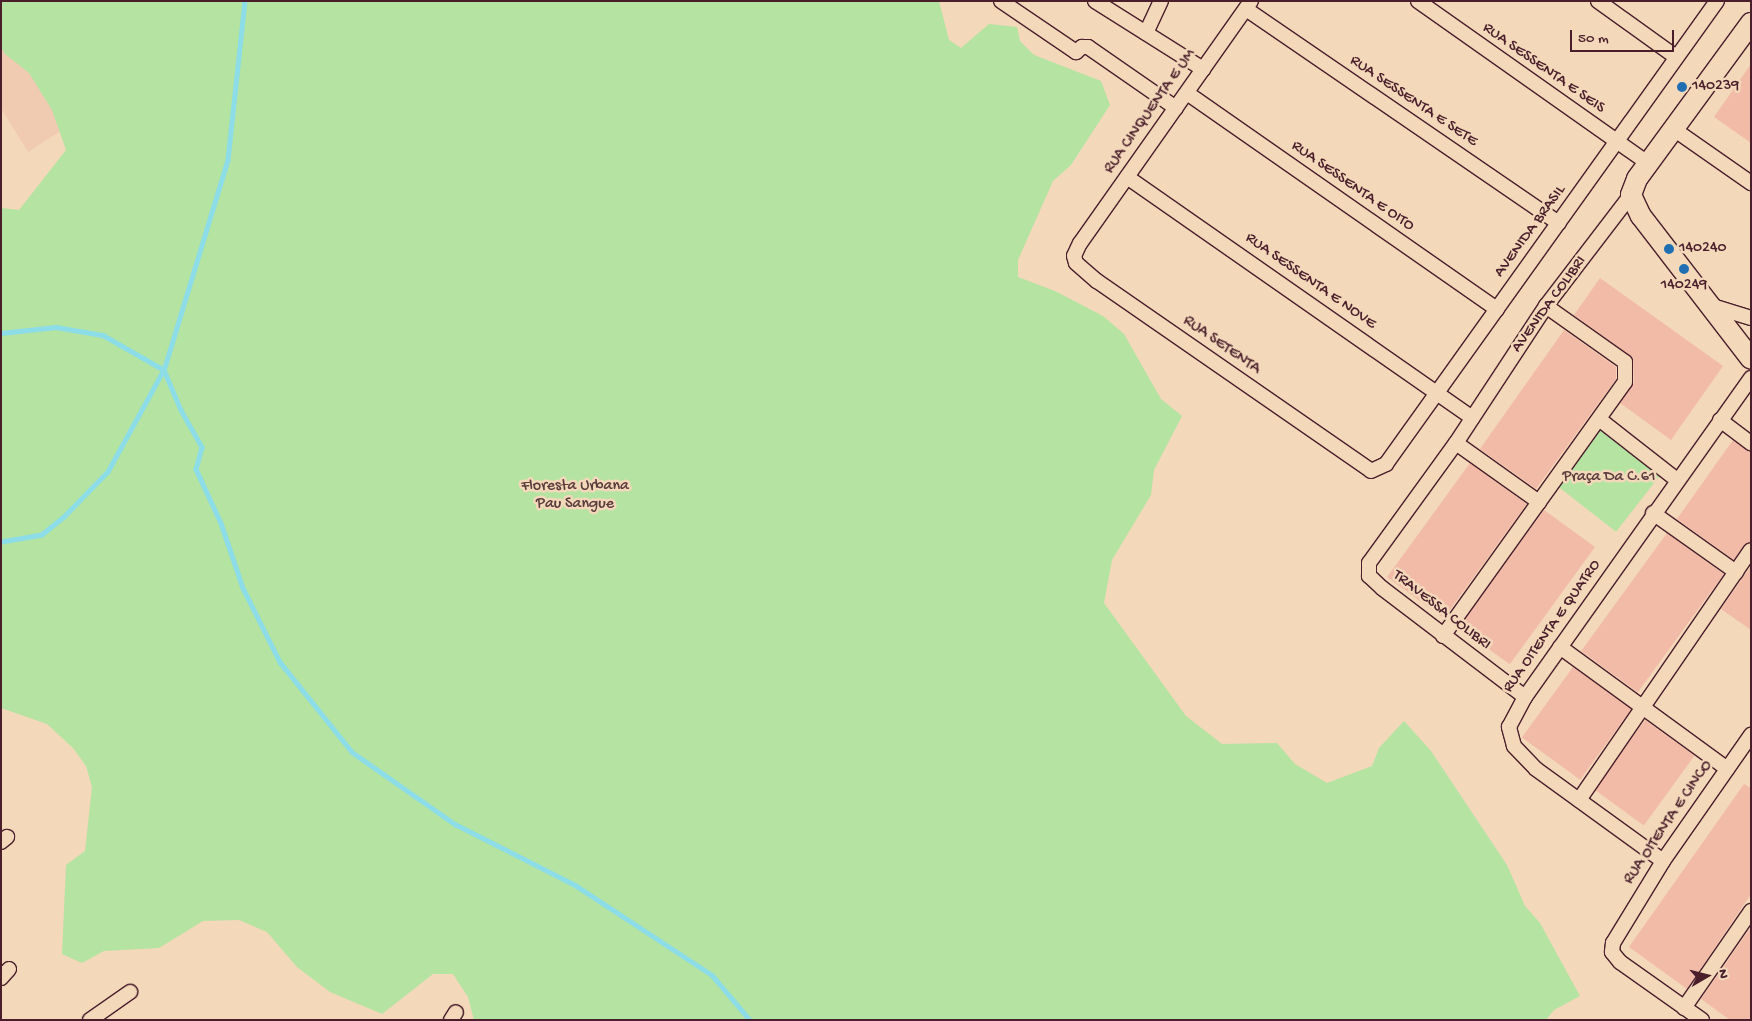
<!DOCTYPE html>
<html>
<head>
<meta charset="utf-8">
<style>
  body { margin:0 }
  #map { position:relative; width:1752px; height:1021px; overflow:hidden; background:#f3d8ba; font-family:"Gochi Hand",sans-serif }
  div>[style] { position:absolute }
  .built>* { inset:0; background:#f0cbb1 }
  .green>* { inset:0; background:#b4e3a2; transform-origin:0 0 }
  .stream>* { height:4.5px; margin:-2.25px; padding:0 2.25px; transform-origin:2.25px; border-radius:2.25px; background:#8cdde7 }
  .building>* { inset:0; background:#f2bba7; transform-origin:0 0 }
  .roads { filter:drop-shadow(1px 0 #4a1f2b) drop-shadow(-1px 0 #4a1f2b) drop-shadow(0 1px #4a1f2b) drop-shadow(0 -1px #4a1f2b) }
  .street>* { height:14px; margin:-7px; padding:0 7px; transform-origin:7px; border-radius:7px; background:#f3d8ba }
  .secondary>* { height:20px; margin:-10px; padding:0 10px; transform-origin:10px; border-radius:10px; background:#f3d8ba }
  .dots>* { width:14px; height:14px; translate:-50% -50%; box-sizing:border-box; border:2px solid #f3d8ba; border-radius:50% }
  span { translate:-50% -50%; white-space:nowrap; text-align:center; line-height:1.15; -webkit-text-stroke:5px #f3d8ba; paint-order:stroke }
  .street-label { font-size:16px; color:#4a1f2b }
  .poi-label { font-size:16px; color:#4a1f2b }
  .left { translate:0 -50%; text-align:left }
  .park-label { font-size:16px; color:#5a3c3d }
  .frame { position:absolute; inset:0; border:2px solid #4a1f2b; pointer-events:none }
  .north { position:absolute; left:1682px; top:951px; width:50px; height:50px; -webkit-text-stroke:4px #f3d8ba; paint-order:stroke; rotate:82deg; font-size:14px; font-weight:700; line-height:20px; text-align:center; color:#4a1f2b }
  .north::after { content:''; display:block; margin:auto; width:18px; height:22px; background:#4a1f2b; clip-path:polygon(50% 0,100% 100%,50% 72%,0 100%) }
  .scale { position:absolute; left:1570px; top:30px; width:104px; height:22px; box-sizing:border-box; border:2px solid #4a1f2b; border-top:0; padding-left:6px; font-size:15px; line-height:18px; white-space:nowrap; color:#4a1f2b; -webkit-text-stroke:4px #f3d8ba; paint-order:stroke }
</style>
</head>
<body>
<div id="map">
  <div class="built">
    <div style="clip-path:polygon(1px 1px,263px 1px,28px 152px,1px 108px)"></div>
  </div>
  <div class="green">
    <div style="clip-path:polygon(1px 1px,939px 1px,949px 40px,961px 48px,989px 24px,1017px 27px,1020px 41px,1034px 55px,1101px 81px,1110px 105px,1071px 165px,1053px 181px,1018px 260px,1018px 277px,1055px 291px,1103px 316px,1124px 334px,1161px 399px,1182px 416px,1154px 470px,1151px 495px,1112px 560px,1104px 603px,1186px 716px,1222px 744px,1277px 743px,1295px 764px,1327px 783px,1372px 766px,1379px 748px,1404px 721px,1431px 751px,1507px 865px,1525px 906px,1540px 923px,1580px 996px,1554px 1010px,1546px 1020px,474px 1020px,468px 997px,453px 974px,433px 974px,382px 1014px,330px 992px,297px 967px,267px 932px,239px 920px,203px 921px,159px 948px,104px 951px,82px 963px,62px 954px,66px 865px,85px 851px,92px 787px,86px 766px,73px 748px,47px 724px,1px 708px,1px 208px,19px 210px,66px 150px,52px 110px,29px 73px,5px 54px,1px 47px)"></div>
    <div style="left:1599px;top:422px;width:81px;height:76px;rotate:38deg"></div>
  </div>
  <div class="stream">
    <div style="left:245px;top:1px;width:160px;rotate:96.1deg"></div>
    <div style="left:228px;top:160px;width:220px;rotate:106.9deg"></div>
    <div style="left:164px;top:370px;width:43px;rotate:67deg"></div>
    <div style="left:181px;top:410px;width:43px;rotate:60.4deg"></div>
    <div style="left:202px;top:447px;width:23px;rotate:105deg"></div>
    <div style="left:196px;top:469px;width:60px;rotate:65.2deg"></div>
    <div style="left:221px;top:523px;width:69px;rotate:71.3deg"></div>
    <div style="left:243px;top:588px;width:83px;rotate:63.4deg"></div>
    <div style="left:280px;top:662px;width:115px;rotate:51.3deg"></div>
    <div style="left:352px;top:752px;width:126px;rotate:35deg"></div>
    <div style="left:455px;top:824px;width:135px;rotate:26.9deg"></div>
    <div style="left:575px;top:885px;width:164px;rotate:33.3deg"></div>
    <div style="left:712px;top:975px;width:59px;rotate:49.8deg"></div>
    <div style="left:1px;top:333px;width:55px;rotate:-6.2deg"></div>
    <div style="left:56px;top:327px;width:48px;rotate:9.7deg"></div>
    <div style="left:103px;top:335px;width:70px;rotate:29.8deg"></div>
    <div style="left:164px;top:370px;width:116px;rotate:118.8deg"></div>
    <div style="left:108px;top:472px;width:63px;rotate:134.4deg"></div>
    <div style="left:64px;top:517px;width:28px;rotate:141deg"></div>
    <div style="left:42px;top:535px;width:42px;rotate:170.3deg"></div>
  </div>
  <div class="building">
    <div style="clip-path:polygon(1751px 64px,1751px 143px,1714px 117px)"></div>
    <div style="clip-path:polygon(1600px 278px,1723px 366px,1671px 440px,1620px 403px,1634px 383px,1633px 358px,1574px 315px)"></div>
    <div style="clip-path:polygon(1564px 330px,1616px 367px,1616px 379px,1536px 489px,1480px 449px)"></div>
    <div style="clip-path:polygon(1733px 440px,1751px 452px,1751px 541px,1744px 545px,1734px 560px,1677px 519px)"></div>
    <div style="left:1470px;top:463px;width:70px;height:141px;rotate:36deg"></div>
    <div style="left:1544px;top:510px;width:63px;height:145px;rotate:36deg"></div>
    <div style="left:1667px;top:533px;width:70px;height:146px;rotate:36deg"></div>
    <div style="clip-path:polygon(1751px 566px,1751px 630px,1721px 609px)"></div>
    <div style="left:1573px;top:667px;width:72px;height:87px;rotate:36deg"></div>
    <div style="left:1645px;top:720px;width:61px;height:86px;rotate:36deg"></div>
    <div style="clip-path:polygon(1744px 784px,1751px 788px,1751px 894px,1687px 989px,1629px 947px)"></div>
    <div style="clip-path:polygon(1751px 927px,1751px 1020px,1730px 1020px,1701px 999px)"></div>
  </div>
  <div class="roads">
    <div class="street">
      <div style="left:1001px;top:1px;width:91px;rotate:34.2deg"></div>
      <div style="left:1076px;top:52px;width:8px;rotate:-40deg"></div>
      <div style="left:1082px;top:47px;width:6px"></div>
      <div style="left:1088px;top:47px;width:107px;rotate:34.7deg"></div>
      <div style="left:1095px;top:1px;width:128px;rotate:32.2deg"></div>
      <div style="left:1251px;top:1px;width:296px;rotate:125.2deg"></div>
      <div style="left:1080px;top:243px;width:14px;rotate:115deg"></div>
      <div style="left:1074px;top:256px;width:7px;rotate:74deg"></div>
      <div style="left:1076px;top:263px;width:28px;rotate:41deg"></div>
      <div style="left:1097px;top:281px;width:333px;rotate:34.7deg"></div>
      <div style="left:1371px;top:471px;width:17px;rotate:-25deg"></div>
      <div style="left:1386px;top:464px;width:569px;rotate:-54.44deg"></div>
      <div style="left:1418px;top:1px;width:283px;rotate:35.2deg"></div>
      <div style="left:1598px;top:1px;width:96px;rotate:35.7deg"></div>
      <div style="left:1246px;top:9px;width:379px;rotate:34.4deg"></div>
      <div style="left:1146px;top:33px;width:35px;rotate:-65deg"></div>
      <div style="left:1187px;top:93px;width:378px;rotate:34.9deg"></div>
      <div style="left:1675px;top:130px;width:93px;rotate:34.9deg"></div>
      <div style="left:1127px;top:177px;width:421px;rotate:34.9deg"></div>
      <div style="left:1709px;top:305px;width:44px;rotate:17.2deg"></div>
      <div style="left:1599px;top:419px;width:99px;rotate:38deg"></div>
      <div style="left:1720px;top:420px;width:39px;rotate:37deg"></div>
      <div style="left:1456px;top:443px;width:102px;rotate:35.4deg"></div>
      <div style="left:1653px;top:513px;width:102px;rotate:35.4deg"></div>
      <div style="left:1443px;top:636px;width:312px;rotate:-54.4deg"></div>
      <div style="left:1625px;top:382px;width:20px;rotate:-90deg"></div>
      <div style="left:1625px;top:362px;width:97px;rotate:-144.7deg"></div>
      <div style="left:1560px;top:647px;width:207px;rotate:36.1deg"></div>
      <div style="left:1525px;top:697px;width:180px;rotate:-142.7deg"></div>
      <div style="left:1382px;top:588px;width:18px;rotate:-137deg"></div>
      <div style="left:1369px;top:576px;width:13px;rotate:-90deg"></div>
      <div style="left:1369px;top:563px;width:148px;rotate:-54.1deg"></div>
      <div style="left:1456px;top:443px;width:164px;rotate:-56.7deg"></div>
      <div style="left:1546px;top:306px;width:140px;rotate:-52.6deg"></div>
      <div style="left:1579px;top:800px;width:303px;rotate:-55.5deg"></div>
      <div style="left:1px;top:842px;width:8px;rotate:-40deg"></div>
      <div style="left:1663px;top:861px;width:157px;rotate:-144.1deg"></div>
      <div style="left:1536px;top:769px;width:32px;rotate:-134deg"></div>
      <div style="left:1514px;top:746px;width:20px;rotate:-105deg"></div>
      <div style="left:1509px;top:727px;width:34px;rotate:-62deg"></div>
      <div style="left:1525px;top:697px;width:391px;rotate:-54.7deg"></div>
      <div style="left:1px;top:978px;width:12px;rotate:-48deg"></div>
      <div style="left:1684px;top:1008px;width:118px;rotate:-55.4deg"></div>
      <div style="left:90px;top:1020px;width:49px;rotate:-35deg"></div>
      <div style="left:451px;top:1020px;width:9px;rotate:-58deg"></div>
      <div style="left:1702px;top:1020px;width:100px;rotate:-144.7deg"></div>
      <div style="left:1620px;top:962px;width:13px;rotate:-129deg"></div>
      <div style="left:1612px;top:952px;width:9px;rotate:-84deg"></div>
      <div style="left:1613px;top:943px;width:96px;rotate:-58.6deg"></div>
      <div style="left:1663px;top:861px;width:154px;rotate:-55.1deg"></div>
    </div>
    <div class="secondary">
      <div style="left:1751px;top:23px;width:193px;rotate:126.2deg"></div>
      <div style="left:1637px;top:179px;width:17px;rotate:111deg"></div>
      <div style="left:1631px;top:195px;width:23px;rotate:65deg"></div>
      <div style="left:1641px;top:216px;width:180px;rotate:52.4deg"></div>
    </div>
  </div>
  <div class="dots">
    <div style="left:1682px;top:87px;background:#1f6fb2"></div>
    <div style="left:1669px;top:249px;background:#1f6fb2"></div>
    <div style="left:1684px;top:269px;background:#1f6fb2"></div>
  </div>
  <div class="street-label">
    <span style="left:1543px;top:69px;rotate:35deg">RUA SESSENTA E SEIS</span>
    <span style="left:1413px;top:102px;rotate:34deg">RUA SESSENTA E SETE</span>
    <span style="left:1151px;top:112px;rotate:-55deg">RUA CINQUENTA E UM</span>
    <span style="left:1352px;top:187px;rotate:35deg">RUA SESSENTA E OITO</span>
    <span style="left:1531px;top:232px;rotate:-54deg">AVENIDA BRASIL</span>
    <span style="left:1310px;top:282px;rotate:35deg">RUA SESSENTA E NOVE</span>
    <span style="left:1550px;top:305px;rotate:-54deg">AVENIDA COLIBRI</span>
    <span style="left:1221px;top:346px;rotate:35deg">RUA SETENTA</span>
    <span style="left:1441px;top:611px;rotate:38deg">TRAVESSA COLIBRI</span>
    <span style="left:1553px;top:627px;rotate:-55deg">RUA OITENTA E QUATRO</span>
    <span style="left:1669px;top:823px;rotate:-56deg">RUA OITENTA E CINCO</span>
  </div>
  <div class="poi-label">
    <span class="left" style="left:1692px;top:87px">140239</span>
    <span class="left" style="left:1679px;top:249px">140240</span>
    <span style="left:1684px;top:286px">140249</span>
  </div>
  <div class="park-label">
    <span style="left:1609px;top:478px">Praça Da C.61</span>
    <span style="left:575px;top:496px">Floresta Urbana<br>Pau Sangue</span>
  </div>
  <div class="frame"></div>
  <div class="north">N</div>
  <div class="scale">50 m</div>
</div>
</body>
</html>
